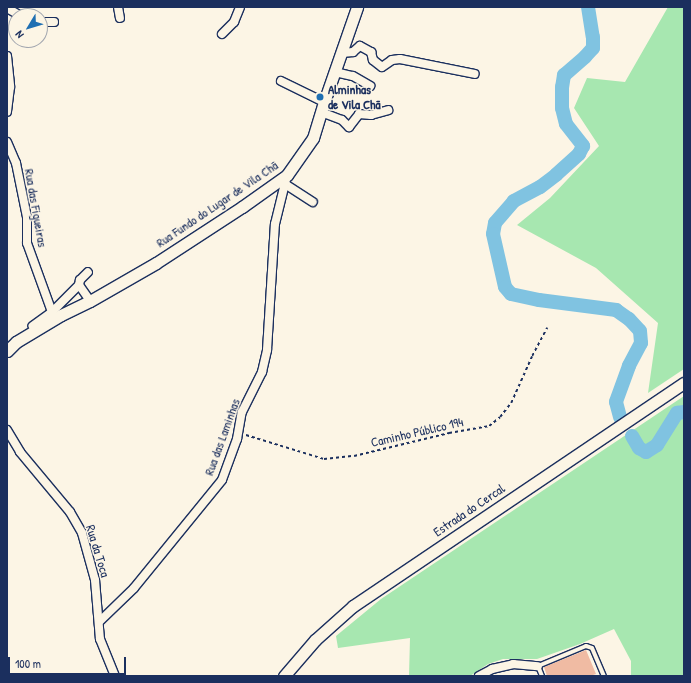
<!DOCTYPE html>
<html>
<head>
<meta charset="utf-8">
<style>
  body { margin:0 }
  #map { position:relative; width:691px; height:683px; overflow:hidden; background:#fcf5e5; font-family:"Patrick Hand",sans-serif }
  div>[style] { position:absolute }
  .green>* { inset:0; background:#a7e7b0 }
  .river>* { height:14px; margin:-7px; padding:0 7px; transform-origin:7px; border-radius:7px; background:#80c3e1 }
  .building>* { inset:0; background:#f0bba3 }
  .path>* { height:1.5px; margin-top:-0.75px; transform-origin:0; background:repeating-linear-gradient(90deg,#1b2f5e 0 3px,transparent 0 6px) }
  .roads { filter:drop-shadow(1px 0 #1b2f5e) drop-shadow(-1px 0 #1b2f5e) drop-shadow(0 1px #1b2f5e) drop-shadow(0 -1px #1b2f5e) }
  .lane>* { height:4px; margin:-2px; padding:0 2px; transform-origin:2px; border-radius:2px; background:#fcf5e5 }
  .street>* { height:8px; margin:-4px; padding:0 4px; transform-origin:4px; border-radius:4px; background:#fcf5e5 }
  .secondary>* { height:11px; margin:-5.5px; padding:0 5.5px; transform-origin:5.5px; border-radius:5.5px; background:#fcf5e5 }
  .dots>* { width:11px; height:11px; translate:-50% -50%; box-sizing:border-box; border:2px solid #fcf5e5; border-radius:50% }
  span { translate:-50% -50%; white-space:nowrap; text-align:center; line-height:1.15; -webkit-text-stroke:3px #fcf5e5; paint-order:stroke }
  .poi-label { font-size:13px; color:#1b2f5e; font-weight:700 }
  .left { translate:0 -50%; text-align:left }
  .street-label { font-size:13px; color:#1b2f5e }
  .frame { position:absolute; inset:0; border:8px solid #1b2f5e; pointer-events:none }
  .north { position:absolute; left:8px; top:8px; width:40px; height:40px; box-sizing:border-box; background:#fcf5e5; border:1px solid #a2a6af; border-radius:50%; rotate:232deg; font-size:11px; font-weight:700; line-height:16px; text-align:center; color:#1b2f5e }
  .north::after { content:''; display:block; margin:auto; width:14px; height:18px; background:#1f6fb2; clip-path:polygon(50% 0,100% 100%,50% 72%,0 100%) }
  .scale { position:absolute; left:8px; top:657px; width:118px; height:18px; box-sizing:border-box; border:2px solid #1b2f5e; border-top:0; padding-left:5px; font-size:12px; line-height:14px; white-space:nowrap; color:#1b2f5e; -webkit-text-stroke:3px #fcf5e5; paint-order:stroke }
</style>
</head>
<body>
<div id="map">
  <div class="green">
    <div style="clip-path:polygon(668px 7px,684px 7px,684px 369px,648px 393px,658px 323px,596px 268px,517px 225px,550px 198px,599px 146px,574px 108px,587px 78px,625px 82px)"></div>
    <div style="clip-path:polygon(684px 396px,684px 676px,631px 676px,631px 661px,614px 629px,580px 644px,537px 659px,503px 659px,488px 664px,470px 676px,409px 676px,410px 638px,338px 648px,336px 636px,381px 599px)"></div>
  </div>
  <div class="river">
    <div style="left:588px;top:7px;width:30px;rotate:81deg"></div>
    <div style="left:593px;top:37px;width:11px;rotate:90deg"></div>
    <div style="left:593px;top:48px;width:12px;rotate:132deg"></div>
    <div style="left:585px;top:57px;width:28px;rotate:139deg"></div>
    <div style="left:564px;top:75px;width:12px;rotate:99deg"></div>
    <div style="left:562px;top:87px;width:21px;rotate:90deg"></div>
    <div style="left:562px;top:108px;width:16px;rotate:76deg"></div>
    <div style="left:566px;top:124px;width:28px;rotate:52deg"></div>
    <div style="left:583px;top:146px;width:9px;rotate:117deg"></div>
    <div style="left:579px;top:154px;width:31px;rotate:138deg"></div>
    <div style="left:556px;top:175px;width:20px;rotate:143deg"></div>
    <div style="left:540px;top:187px;width:30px;rotate:152deg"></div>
    <div style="left:514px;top:201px;width:29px;rotate:131deg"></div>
    <div style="left:495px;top:223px;width:11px;rotate:100deg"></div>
    <div style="left:493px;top:234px;width:54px;rotate:77.2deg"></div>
    <div style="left:505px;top:287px;width:9px;rotate:49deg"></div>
    <div style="left:511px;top:294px;width:29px;rotate:12deg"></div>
    <div style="left:539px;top:300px;width:78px;rotate:7.4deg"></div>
    <div style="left:616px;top:310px;width:16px;rotate:35deg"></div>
    <div style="left:629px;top:319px;width:16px;rotate:47deg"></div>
    <div style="left:640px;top:331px;width:12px;rotate:85deg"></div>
    <div style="left:641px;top:343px;width:26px;rotate:118deg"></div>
    <div style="left:629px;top:366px;width:38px;rotate:110deg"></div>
    <div style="left:616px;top:402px;width:16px;rotate:75deg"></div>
    <div style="left:632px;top:436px;width:14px;rotate:60deg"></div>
    <div style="left:639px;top:448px;width:8px;rotate:30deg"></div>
    <div style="left:646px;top:452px;width:13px;rotate:-32deg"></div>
    <div style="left:657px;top:445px;width:38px;rotate:-58deg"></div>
    <div style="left:677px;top:413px;width:7px;rotate:-8deg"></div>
  </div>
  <div class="building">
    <div style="clip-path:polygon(586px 650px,596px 674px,590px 676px,547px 676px,544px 667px)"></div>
  </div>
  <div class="path">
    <div style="left:246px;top:435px;width:82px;rotate:17.1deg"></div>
    <div style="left:324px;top:459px;width:30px;rotate:-6deg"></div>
    <div style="left:354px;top:456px;width:98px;rotate:-13.6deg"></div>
    <div style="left:449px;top:433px;width:41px;rotate:-9.9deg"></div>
    <div style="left:489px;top:426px;width:14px;rotate:-39deg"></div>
    <div style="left:500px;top:417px;width:18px;rotate:-52deg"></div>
    <div style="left:511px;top:403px;width:51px;rotate:-65.9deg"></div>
    <div style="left:532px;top:356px;width:32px;rotate:-62deg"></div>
  </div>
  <div class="roads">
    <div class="lane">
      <div style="left:542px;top:676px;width:11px;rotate:-112deg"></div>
      <div style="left:538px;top:666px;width:52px;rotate:-22.6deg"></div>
      <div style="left:586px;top:646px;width:6px;rotate:18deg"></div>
      <div style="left:592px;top:648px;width:30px;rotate:67deg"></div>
    </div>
    <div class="street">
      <div style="left:118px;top:7px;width:11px;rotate:80deg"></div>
      <div style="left:7px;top:8px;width:16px;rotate:30deg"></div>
      <div style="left:40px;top:22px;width:14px"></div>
      <div style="left:222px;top:34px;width:17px;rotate:-45deg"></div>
      <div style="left:234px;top:22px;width:16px;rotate:-68deg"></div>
      <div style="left:342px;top:53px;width:11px;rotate:-5deg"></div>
      <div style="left:353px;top:52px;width:9px;rotate:-41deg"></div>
      <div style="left:360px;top:46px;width:13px;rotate:29deg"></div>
      <div style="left:371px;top:52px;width:8px;rotate:76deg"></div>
      <div style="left:373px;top:60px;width:11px;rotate:38deg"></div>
      <div style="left:382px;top:67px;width:12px;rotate:-35deg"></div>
      <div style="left:392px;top:60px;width:8px;rotate:-7deg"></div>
      <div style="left:400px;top:59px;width:76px;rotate:11.3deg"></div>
      <div style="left:7px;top:56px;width:31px;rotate:84deg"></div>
      <div style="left:10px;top:87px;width:25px;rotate:97deg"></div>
      <div style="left:335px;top:72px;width:18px;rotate:13deg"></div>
      <div style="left:353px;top:76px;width:20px;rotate:30deg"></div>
      <div style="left:281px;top:81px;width:48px;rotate:26deg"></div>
      <div style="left:321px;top:112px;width:22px;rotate:21deg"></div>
      <div style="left:342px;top:120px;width:10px;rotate:45deg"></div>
      <div style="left:349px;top:127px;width:16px;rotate:-52deg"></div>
      <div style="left:359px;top:114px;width:12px;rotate:5deg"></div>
      <div style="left:371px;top:115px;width:18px;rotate:-16deg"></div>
      <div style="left:7px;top:142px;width:23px;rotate:67deg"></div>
      <div style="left:16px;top:163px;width:55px;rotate:78.5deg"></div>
      <div style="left:27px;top:217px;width:26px;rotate:90deg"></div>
      <div style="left:27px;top:243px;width:73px;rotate:70.1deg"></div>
      <div style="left:52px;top:312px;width:24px;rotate:144deg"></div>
      <div style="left:285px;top:184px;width:33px;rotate:33deg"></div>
      <div style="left:79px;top:285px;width:5px;rotate:-79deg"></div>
      <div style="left:80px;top:280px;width:11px;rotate:-45deg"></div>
      <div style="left:52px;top:312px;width:38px;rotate:-45deg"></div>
      <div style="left:79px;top:285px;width:19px;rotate:55deg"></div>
      <div style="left:7px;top:430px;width:26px;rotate:59deg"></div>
      <div style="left:20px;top:452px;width:78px;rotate:50.2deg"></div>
      <div style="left:70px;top:512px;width:24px;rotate:60deg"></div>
      <div style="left:82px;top:533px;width:49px;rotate:74.5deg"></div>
      <div style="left:95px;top:580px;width:59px;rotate:85.2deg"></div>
      <div style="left:100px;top:639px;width:40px;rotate:68deg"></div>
      <div style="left:100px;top:621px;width:47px;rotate:-44.1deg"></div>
      <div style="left:134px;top:588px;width:139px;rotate:-50.8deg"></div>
      <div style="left:222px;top:480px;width:44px;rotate:-69.9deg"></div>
      <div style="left:237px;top:439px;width:27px;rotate:-80deg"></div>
      <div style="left:242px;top:412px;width:45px;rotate:-63.4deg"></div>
      <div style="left:262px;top:372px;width:23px;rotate:-77deg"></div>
      <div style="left:267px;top:350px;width:126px;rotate:-86.4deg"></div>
      <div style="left:275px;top:224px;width:50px;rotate:-76.2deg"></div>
      <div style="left:479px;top:676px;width:15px;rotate:-28deg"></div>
      <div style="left:492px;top:669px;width:22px;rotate:-13deg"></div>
      <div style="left:513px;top:664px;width:25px;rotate:5deg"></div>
    </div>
    <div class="secondary">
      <div style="left:7px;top:351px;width:13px;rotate:-45deg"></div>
      <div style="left:16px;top:342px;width:52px;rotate:-31deg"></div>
      <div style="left:61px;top:315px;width:32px;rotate:-26deg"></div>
      <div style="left:90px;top:301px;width:76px;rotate:-29.9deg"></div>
      <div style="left:156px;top:263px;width:103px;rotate:-33.1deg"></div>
      <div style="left:242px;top:207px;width:55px;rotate:-35.4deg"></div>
      <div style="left:287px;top:175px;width:45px;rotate:-54.9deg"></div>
      <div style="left:313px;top:138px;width:38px;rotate:-73deg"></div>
      <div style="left:324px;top:102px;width:101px;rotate:-70.8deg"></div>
      <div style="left:284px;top:676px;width:48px;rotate:-49.3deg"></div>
      <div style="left:315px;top:640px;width:51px;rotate:-41.8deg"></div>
      <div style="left:353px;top:606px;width:399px;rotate:-34deg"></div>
    </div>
  </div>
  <div class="dots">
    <div style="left:320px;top:97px;background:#1f6fb2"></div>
  </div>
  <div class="poi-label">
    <span class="left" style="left:328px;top:97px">Alminhas<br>de Vila Chã</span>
  </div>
  <div class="street-label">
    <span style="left:217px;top:204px;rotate:-34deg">Rua Fundo do Lugar de Vila Chã</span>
    <span style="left:36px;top:208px;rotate:80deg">Rua das Figueiras</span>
    <span style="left:417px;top:432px;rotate:-13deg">Caminho Público 194</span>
    <span style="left:222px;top:437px;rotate:-70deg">Rua das Laminhas</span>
    <span style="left:469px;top:510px;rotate:-34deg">Estrada do Cercal</span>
    <span style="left:98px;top:551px;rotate:73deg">Rua da Toca</span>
  </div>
  <div class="frame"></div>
  <div class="north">N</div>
  <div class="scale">100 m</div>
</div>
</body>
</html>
